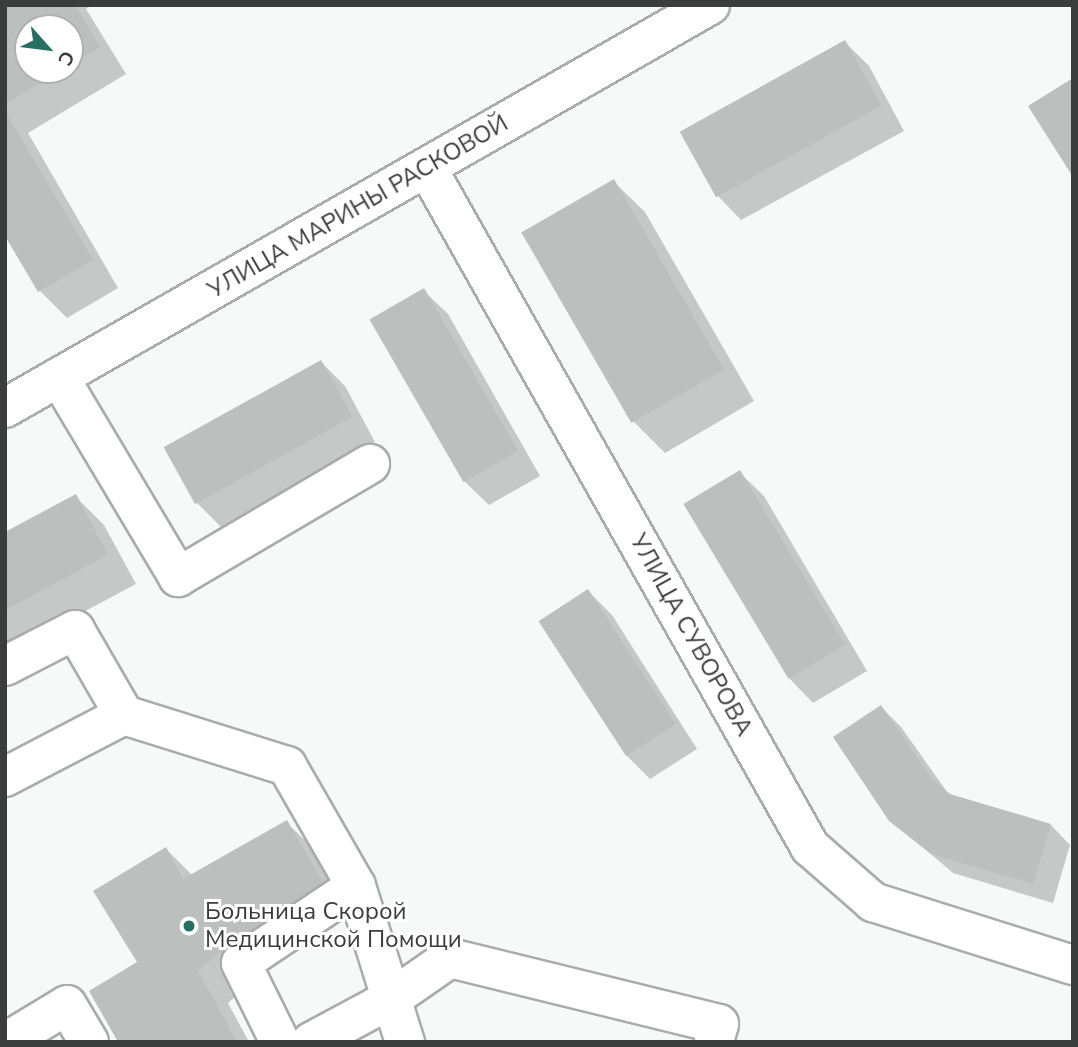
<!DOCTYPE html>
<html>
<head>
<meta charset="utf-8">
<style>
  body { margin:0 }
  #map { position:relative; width:1078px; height:1047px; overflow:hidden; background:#f5faf9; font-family:"Nunito Sans",sans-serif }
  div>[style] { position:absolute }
  .shadow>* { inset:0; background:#0003 }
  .building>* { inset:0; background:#bbbfbe; transform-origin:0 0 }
  .roads { filter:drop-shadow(2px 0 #a8adac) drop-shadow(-2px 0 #a8adac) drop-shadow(0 2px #a8adac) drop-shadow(0 -2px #a8adac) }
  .minor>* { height:38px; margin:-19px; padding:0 19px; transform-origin:19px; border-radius:19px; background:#fff }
  .dots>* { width:19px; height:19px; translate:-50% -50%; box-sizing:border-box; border:4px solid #fff; border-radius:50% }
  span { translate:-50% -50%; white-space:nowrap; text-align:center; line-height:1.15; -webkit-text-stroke:6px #fff; paint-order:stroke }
  .street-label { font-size:24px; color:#3b3d3c }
  .poi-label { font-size:24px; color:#3b3d3c }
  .left { translate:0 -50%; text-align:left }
  .frame { position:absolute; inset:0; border:7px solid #3b3d3c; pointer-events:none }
  .north { position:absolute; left:14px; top:14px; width:70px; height:70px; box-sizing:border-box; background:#fff; border:2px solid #b1b1b1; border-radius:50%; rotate:118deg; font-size:19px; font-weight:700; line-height:28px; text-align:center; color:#3b3d3c }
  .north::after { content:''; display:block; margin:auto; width:24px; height:32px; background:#276e63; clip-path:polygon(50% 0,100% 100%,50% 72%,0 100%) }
</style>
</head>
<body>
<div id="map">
  <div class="shadow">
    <div style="clip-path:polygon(evenodd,6px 5px,92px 5px,86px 9px,126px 74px,28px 133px,118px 288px,67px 318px,40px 291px,5px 232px,6px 5px,28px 28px,70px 28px,70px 70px,28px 70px,28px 28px)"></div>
    <div style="clip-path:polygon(845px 42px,869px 66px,904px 131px,741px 220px,717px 195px)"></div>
    <div style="clip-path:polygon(614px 182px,645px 212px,754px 401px,665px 453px,634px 422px)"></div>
    <div style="clip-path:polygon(423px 290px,448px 314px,540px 476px,489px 505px,464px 481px)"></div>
    <div style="clip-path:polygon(321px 362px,345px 386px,375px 442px,221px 527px,196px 502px)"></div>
    <div style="clip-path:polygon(739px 472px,764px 496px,867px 671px,813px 703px,789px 678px,686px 504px)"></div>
    <div style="clip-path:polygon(75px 496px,104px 525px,136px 584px,5px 654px,5px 534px)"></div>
    <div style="clip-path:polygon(588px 591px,612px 615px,697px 749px,650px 779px,626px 755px)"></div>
    <div style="clip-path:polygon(881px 707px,901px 727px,950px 796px,1051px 825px,1070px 845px,1053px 903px,953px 873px,890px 819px)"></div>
    <div style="clip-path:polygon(287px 823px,318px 853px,353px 913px,260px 975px,228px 1003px,249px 1042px,120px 1042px,166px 849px,193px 876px)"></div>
  </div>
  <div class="building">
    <div style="clip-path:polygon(5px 5px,75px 5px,100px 47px,70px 65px,70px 28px,28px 28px,28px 70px,61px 70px,5px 104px)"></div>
    <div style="left:845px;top:40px;width:75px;height:189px;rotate:61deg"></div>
    <div style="clip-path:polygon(1073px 78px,1073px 177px,1028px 106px)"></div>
    <div style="clip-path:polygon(5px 111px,93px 260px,38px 292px,5px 236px)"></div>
    <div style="left:614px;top:179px;width:220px;height:107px;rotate:60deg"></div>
    <div style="left:424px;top:288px;width:188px;height:63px;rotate:60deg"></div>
    <div style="left:321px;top:360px;width:65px;height:180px;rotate:61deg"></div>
    <div style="left:740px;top:470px;width:204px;height:66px;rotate:59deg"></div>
    <div style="clip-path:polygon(76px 494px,108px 555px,5px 610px,5px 532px)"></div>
    <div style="left:588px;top:589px;width:161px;height:59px;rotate:57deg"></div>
    <div style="clip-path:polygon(881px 705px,932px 779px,950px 794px,1051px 824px,1033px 884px,931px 854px,889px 821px,833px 737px)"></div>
    <div style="clip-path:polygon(287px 820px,323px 882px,229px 945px,198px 971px,237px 1042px,118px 1042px,89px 991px,137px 962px,93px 891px,166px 847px,183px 879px)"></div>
  </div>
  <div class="roads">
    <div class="minor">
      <div style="left:427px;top:168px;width:780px;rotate:60.57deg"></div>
      <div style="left:810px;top:847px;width:84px;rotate:41.1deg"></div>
      <div style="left:873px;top:902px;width:210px;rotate:17.5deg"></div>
      <div style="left:59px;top:377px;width:233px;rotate:59.2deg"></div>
      <div style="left:178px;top:577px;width:223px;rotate:-30.5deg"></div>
      <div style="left:5px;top:408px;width:812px;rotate:-29.75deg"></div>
      <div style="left:5px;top:666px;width:79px;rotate:-27.2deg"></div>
      <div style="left:75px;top:630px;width:98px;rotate:60deg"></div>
      <div style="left:124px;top:715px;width:171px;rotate:17.4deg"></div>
      <div style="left:287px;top:766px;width:138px;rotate:60.1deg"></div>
      <div style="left:356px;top:886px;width:164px;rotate:72.6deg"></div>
      <div style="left:5px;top:777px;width:134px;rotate:-27.5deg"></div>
      <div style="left:6px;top:1042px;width:71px;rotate:-31.2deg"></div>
      <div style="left:67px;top:1005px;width:43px;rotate:59.3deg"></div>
      <div style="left:280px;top:1042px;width:88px;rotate:-116.3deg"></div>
      <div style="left:241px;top:963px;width:138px;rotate:-33.8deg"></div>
      <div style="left:311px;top:1042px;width:91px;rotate:-28.3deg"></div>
      <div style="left:391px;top:999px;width:72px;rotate:-34.8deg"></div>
      <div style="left:450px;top:958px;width:277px;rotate:13.8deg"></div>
      <div style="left:719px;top:1024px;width:19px;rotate:106deg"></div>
    </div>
  </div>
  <div class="dots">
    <div style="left:189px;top:926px;background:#276e63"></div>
  </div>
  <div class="street-label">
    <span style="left:358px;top:207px;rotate:-30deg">УЛИЦА МАРИНЫ РАСКОВОЙ</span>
    <span style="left:691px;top:635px;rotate:61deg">УЛИЦА СУВОРОВА</span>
  </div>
  <div class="poi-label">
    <span class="left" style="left:205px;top:926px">Больница Скорой<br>Медицинской Помощи</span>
  </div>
  <div class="frame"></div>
  <div class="north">С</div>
</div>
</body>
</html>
